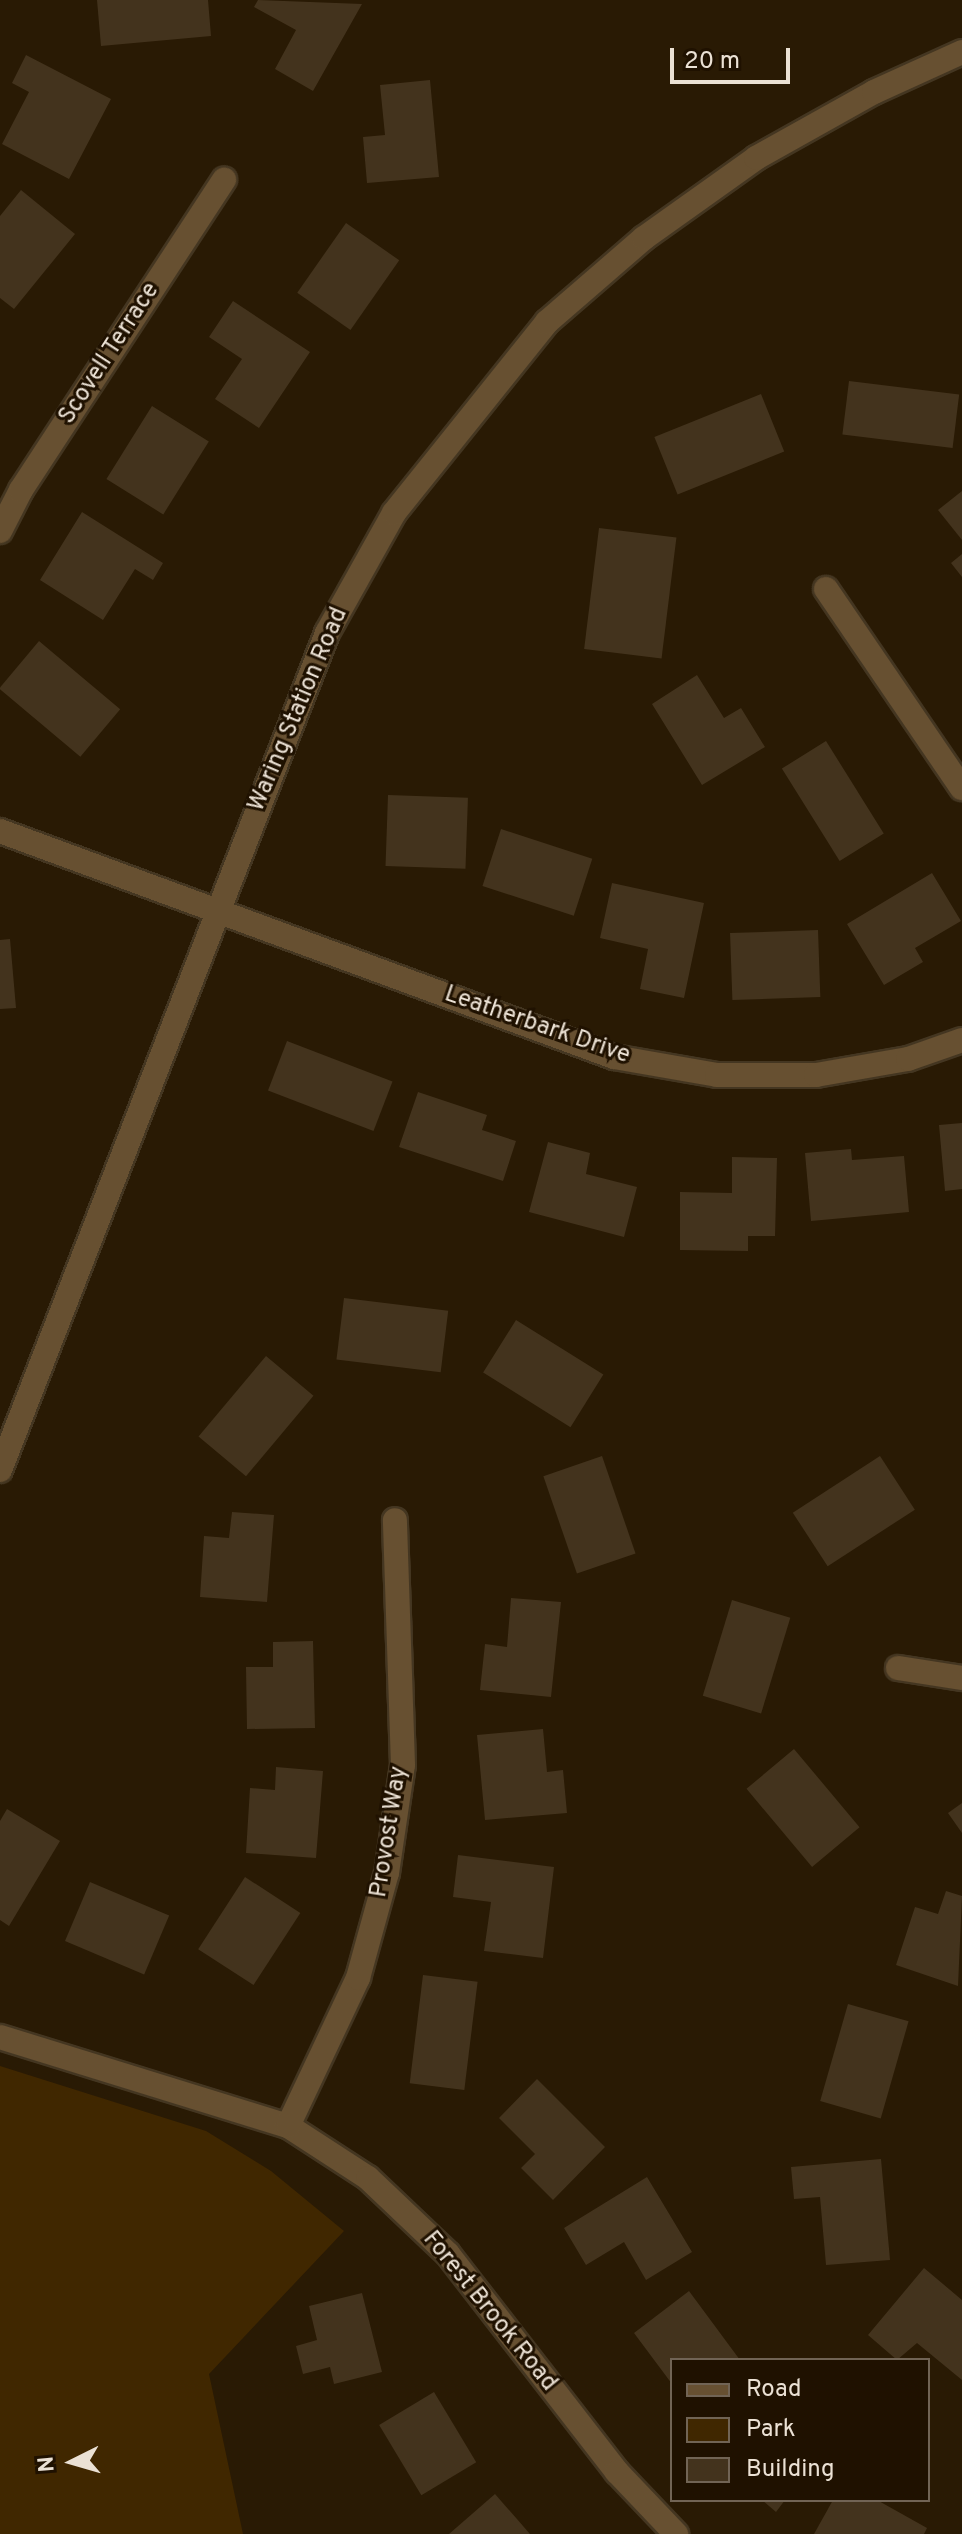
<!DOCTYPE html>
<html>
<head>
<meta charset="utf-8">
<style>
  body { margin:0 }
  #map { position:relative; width:962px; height:2534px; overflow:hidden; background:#291a04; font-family:Overpass,sans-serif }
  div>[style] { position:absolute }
  .green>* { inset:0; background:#402700 }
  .building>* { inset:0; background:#43331d; transform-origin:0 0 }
  .roads { filter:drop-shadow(2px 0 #443621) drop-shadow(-2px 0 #443621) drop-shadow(0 2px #443621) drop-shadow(0 -2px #443621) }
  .minor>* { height:24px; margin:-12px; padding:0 12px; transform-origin:12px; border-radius:12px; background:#675031 }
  span { translate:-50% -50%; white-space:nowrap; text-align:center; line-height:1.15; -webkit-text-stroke:6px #1f1100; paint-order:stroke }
  .street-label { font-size:24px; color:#ebe1d4 }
  .legend { position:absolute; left:670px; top:2358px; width:260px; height:144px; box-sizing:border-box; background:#1f1100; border:2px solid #716455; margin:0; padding:10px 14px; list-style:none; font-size:24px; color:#ebe1d4 }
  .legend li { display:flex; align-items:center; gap:16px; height:40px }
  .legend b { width:40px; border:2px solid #716455 }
  .north { position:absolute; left:32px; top:2422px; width:80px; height:80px; -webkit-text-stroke:6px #1f1100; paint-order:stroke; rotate:265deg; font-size:22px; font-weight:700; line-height:32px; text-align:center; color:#ebe1d4 }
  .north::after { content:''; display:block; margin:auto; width:28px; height:36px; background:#ebe1d4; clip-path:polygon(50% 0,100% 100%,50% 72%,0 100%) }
  .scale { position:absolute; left:670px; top:48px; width:120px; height:36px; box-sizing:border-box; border:4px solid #ebe1d4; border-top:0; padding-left:10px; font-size:24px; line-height:28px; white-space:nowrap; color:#ebe1d4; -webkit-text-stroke:6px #1f1100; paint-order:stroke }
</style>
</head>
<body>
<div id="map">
  <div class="green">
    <div style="clip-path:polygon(0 2066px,206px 2131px,271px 2171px,344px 2231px,209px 2374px,243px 2534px,0 2534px)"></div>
  </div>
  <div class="building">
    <div style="clip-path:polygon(97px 0,208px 0,211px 36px,101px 46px)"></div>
    <div style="clip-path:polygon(258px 0,362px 4px,313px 91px,275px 69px,296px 30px,254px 7px)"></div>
    <div style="clip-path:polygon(26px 55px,111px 99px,69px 179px,2px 144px,29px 92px,12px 83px)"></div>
    <div style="clip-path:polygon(430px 80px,439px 177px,367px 183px,363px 137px,385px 135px,380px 85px)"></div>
    <div style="clip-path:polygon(21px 190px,75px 234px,14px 309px,0 298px,0 216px)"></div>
    <div style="left:346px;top:223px;width:65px;height:85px;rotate:35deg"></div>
    <div style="clip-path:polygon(233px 301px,310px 352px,259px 428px,215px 399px,242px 359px,209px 337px)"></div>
    <div style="left:849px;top:381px;width:111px;height:54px;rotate:7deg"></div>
    <div style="left:761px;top:394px;width:62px;height:115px;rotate:68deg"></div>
    <div style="left:152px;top:406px;width:67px;height:86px;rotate:32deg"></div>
    <div style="clip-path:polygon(962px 491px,962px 540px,938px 510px)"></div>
    <div style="clip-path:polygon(82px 512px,163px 563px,153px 580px,135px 569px,103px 620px,40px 580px)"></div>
    <div style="left:599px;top:528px;width:78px;height:122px;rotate:7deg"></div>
    <div style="clip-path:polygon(962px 554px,962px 577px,951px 563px)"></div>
    <div style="left:39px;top:641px;width:106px;height:62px;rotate:40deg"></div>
    <div style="clip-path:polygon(697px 675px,724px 718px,741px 708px,765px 747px,702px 785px,652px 704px)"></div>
    <div style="left:826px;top:741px;width:109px;height:52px;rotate:58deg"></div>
    <div style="left:388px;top:795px;width:80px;height:71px;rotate:2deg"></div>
    <div style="left:501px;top:829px;width:96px;height:60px;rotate:18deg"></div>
    <div style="clip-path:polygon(932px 873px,961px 921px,915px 948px,923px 962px,884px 985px,847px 924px)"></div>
    <div style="clip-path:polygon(612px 883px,704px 903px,684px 998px,640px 989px,648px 949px,600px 938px)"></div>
    <div style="left:818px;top:930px;width:67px;height:88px;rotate:88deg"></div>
    <div style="clip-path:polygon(10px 939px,16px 1008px,0 1009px,0 940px)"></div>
    <div style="left:287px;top:1041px;width:113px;height:53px;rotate:21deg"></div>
    <div style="clip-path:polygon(418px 1092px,487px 1115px,482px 1130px,516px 1141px,503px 1181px,399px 1147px)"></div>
    <div style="clip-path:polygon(962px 1123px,962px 1189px,945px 1191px,939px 1125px)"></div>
    <div style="clip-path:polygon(548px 1142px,590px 1153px,586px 1174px,637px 1187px,624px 1237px,529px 1212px)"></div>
    <div style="clip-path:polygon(851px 1149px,852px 1160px,904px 1156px,909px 1212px,811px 1221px,805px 1153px)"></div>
    <div style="clip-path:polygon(732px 1157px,777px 1158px,775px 1236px,748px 1236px,748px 1251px,680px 1250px,680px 1192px,732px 1193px)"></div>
    <div style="left:344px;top:1298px;width:105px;height:62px;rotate:7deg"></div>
    <div style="left:516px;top:1320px;width:103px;height:62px;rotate:32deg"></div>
    <div style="left:266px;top:1356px;width:62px;height:105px;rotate:40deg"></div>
    <div style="left:602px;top:1456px;width:103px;height:62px;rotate:71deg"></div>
    <div style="left:880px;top:1456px;width:64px;height:104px;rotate:57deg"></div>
    <div style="clip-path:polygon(232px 1512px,274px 1515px,267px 1602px,200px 1597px,204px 1536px,229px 1538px)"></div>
    <div style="clip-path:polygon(511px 1598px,561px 1602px,551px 1697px,480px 1690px,485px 1644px,507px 1647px)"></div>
    <div style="left:732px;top:1600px;width:61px;height:100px;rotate:17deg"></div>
    <div style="clip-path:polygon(313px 1641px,315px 1728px,247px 1729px,246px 1667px,273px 1667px,273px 1642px)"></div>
    <div style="clip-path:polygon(543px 1729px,547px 1772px,563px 1770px,567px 1813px,485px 1820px,477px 1735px)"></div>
    <div style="left:794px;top:1749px;width:102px;height:62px;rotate:50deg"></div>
    <div style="clip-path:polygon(276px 1767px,323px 1771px,316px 1858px,246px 1853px,250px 1788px,275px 1790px)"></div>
    <div style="clip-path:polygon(962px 1803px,962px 1833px,948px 1813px)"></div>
    <div style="clip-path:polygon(7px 1809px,60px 1841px,9px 1926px,0 1920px,0 1821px)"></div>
    <div style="clip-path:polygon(458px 1855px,554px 1867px,543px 1958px,484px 1951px,491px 1902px,453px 1897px)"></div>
    <div style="left:245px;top:1877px;width:66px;height:86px;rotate:33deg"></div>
    <div style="left:90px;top:1882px;width:86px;height:64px;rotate:23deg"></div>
    <div style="clip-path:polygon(946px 1891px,962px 1896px,958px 1986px,896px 1965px,915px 1907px,938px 1914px)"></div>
    <div style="left:423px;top:1975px;width:55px;height:109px;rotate:7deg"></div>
    <div style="left:848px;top:2004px;width:63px;height:101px;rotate:16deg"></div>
    <div style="clip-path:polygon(537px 2079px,605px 2147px,553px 2200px,521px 2168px,535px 2154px,499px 2118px)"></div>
    <div style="clip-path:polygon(881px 2159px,890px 2260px,826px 2265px,820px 2197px,794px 2199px,791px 2167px)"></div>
    <div style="clip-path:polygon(647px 2177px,692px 2252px,646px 2280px,624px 2242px,586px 2265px,564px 2228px)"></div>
    <div style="clip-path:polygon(924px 2268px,962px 2300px,962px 2380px,917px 2343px,897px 2360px,868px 2335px)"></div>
    <div style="clip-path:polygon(689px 2291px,740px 2360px,672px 2360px,672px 2384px,634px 2333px)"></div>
    <div style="clip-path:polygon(362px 2293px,382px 2372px,334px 2384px,330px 2367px,303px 2374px,296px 2346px,317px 2340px,309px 2306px)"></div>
    <div style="left:434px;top:2392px;width:82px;height:64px;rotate:59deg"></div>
    <div style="clip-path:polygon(495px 2494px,530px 2534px,449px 2534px)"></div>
    <div style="clip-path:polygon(762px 2500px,785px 2500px,776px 2512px)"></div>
    <div style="clip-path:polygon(833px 2500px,877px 2500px,927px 2528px,924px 2534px,814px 2534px)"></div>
  </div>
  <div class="roads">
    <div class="minor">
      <div style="left:0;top:531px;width:46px;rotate:-62.9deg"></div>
      <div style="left:21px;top:490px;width:371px;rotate:-56.8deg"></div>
      <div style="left:826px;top:589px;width:241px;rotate:55.7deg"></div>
      <div style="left:0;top:831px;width:654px;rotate:20.21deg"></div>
      <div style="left:614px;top:1057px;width:105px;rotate:9.9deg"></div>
      <div style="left:717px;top:1075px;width:99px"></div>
      <div style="left:816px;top:1075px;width:93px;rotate:-9.9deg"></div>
      <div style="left:908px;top:1059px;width:57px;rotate:-19.4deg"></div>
      <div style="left:0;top:1470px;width:899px;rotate:-68.66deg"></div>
      <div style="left:327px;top:633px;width:137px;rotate:-60.8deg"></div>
      <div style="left:394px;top:513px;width:245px;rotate:-51.3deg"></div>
      <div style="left:547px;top:322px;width:128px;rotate:-40.9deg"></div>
      <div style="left:644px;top:238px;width:138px;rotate:-35.5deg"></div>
      <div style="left:756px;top:158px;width:135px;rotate:-29.2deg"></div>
      <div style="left:874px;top:92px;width:97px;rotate:-24.4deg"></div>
      <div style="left:898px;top:1668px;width:65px;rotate:8.9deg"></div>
      <div style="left:0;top:2037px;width:301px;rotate:17.2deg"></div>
      <div style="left:288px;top:2126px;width:95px;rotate:33deg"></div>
      <div style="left:368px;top:2178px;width:110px;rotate:43.5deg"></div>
      <div style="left:448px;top:2254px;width:276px;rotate:52.2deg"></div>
      <div style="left:617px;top:2472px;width:86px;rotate:46.4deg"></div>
      <div style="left:288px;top:2126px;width:164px;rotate:-64.7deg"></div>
      <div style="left:358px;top:1978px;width:109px;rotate:-74.6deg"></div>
      <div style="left:387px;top:1873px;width:109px;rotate:-81.6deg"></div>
      <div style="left:403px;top:1765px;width:245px;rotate:-91.9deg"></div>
    </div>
  </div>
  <div class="street-label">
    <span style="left:110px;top:354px;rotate:-57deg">Scovell Terrace</span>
    <span style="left:299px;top:710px;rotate:-67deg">Waring Station Road</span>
    <span style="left:537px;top:1026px;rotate:19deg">Leatherbark Drive</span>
    <span style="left:390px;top:1832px;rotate:-81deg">Provost Way</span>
    <span style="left:489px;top:2312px;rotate:51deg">Forest Brook Road</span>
  </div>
  <ul class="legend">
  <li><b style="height:10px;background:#675031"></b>Road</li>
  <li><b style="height:22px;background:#402700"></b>Park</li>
  <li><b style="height:22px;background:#43331d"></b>Building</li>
  </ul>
  <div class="north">N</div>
  <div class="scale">20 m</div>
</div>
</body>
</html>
